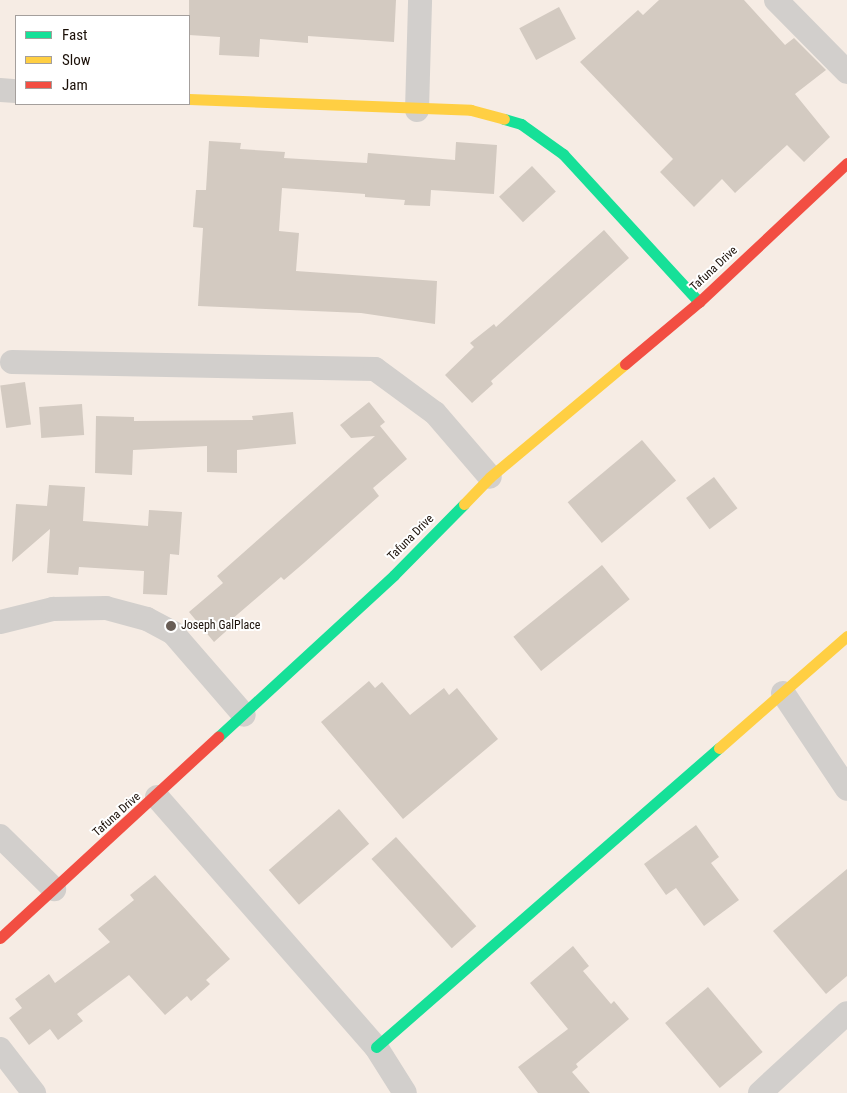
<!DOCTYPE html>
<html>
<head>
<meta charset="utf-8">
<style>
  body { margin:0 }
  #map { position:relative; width:847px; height:1093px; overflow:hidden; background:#f6ece4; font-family:"Roboto Condensed",sans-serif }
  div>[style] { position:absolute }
  .building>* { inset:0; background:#d3cac1; transform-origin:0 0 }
  .street>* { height:24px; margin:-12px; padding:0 12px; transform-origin:12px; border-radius:12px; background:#d2cfcc }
  .fast>* { height:11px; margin:-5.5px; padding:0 5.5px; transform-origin:5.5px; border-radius:5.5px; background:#16e098 }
  .slow>* { height:11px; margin:-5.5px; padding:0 5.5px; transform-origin:5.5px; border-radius:5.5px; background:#ffcf43 }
  .jam>* { height:11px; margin:-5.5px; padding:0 5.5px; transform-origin:5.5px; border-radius:5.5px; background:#f24e42 }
  .dots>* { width:14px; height:14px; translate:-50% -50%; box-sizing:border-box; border:2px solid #fff; border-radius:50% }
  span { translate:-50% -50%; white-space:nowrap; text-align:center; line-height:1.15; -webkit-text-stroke:4px #fff; paint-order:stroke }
  .street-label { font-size:12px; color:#1b1008 }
  .poi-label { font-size:12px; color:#1b1008 }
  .left { translate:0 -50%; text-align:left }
  .legend { position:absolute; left:15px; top:15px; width:175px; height:90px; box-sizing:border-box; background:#fff; border:1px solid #a49f9c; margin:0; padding:6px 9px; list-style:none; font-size:15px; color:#1b1008 }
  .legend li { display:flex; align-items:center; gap:10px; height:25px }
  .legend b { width:25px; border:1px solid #a49f9c }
</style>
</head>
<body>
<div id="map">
  <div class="building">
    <div style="clip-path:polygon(189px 0,396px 0,394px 42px,308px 36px,308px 43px,260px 39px,259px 57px,219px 55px,220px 37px,189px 35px)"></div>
    <div style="clip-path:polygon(659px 0,744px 0,785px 45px,794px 38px,826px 70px,795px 94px,830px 137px,804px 162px,787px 145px,735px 193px,722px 179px,694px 207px,660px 172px,673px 159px,580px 62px,638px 10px,643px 15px)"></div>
    <div style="left:559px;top:7px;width:36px;height:45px;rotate:62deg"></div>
    <div style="clip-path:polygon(209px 141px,241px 143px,240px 149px,285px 152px,284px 158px,367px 163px,368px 153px,455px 160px,456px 142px,497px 145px,494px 194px,431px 190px,430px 206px,404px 205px,405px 200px,365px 197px,365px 194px,282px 188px,279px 231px,299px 233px,296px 271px,437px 281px,435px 324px,361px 313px,198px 306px,203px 228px,193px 227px,196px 190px,206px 190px)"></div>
    <div style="left:532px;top:166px;width:35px;height:45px;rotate:47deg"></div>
    <div style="clip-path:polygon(604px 230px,629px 258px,491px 381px,493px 384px,472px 403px,445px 375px,474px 347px,470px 343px,494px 324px,496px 327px)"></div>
    <div style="left:25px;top:382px;width:43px;height:25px;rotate:82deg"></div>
    <div style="clip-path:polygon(369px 402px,385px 422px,380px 426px,407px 459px,373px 488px,379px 496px,305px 562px,284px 580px,281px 577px,231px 620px,234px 624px,214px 642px,189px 612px,223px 583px,217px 576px,375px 436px,351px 438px,340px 425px)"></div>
    <div style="left:82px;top:404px;width:31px;height:43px;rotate:86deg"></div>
    <div style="clip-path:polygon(293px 412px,296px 444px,237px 450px,237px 473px,207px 472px,207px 446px,133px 450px,132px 475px,95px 473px,96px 416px,134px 417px,134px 421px,253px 420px,252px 416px)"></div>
    <div style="left:642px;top:440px;width:53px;height:97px;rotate:50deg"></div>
    <div style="left:714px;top:477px;width:39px;height:35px;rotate:53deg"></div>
    <div style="clip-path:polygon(49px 485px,85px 487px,83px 521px,148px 526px,149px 510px,182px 512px,179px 555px,170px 554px,167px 595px,143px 594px,144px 571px,79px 567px,78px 575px,47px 573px,50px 529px,12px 562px,16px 504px,47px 506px)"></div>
    <div style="left:602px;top:565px;width:44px;height:114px;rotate:51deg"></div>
    <div style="clip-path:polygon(369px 681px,375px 688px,382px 682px,410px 715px,444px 688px,449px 695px,457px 688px,498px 739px,403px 819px,321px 722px)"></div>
    <div style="left:339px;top:809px;width:46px;height:93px;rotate:49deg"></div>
    <div style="clip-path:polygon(696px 825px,719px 857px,711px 863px,739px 900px,704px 926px,676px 888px,666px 895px,644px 864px)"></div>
    <div style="left:396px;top:837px;width:120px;height:33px;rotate:48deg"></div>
    <div style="clip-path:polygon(847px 869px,847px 976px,826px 994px,773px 931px)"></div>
    <div style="clip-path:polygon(155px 875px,230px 959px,206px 980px,210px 984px,191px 1001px,187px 996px,165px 1015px,129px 975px,77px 1014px,83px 1021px,58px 1040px,50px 1029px,29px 1045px,9px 1018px,22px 1008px,15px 999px,49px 974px,55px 983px,110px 942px,98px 929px,134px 900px,130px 895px)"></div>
    <div style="clip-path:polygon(573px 946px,589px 966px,583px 971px,611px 1004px,614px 1001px,629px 1019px,576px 1064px,578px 1067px,572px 1072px,590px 1093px,538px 1093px,518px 1067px,568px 1029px,530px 983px)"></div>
    <div style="left:708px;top:987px;width:85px;height:56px;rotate:50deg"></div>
  </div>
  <div class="street">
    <div style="left:776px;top:0;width:101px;rotate:45.4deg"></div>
    <div style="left:0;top:90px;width:16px;rotate:4deg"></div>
    <div style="left:417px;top:110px;width:110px;rotate:-88.4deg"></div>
    <div style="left:12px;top:362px;width:363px;rotate:1.1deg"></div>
    <div style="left:375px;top:369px;width:74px;rotate:36.3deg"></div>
    <div style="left:435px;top:413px;width:84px;rotate:49.3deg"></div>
    <div style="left:0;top:622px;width:55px;rotate:-13.8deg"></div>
    <div style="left:53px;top:609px;width:53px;rotate:-1.1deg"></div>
    <div style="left:106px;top:608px;width:42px;rotate:15deg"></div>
    <div style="left:147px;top:619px;width:30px;rotate:28deg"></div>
    <div style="left:173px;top:633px;width:108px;rotate:49.1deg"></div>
    <div style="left:783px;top:693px;width:115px;rotate:56.3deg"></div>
    <div style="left:157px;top:797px;width:332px;rotate:48.8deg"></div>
    <div style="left:376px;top:1047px;width:54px;rotate:57.8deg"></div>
    <div style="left:0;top:836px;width:76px;rotate:44.5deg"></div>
    <div style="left:0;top:1049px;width:56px;rotate:52.3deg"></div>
    <div style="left:760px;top:1093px;width:118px;rotate:-42.6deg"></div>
  </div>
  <div class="fast">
    <div style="left:504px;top:119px;width:18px;rotate:16deg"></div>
    <div style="left:521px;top:124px;width:52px;rotate:35.5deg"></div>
    <div style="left:563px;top:154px;width:201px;rotate:47.4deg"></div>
    <div style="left:218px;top:737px;width:239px;rotate:-42.6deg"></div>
    <div style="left:394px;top:575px;width:100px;rotate:-45.4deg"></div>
    <div style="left:376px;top:1047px;width:455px;rotate:-41.1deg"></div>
  </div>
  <div class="slow">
    <div style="left:189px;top:99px;width:282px;rotate:2.2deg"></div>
    <div style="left:471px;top:110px;width:34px;rotate:15deg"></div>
    <div style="left:464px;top:504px;width:37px;rotate:-46deg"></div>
    <div style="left:490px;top:477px;width:176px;rotate:-39.9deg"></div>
    <div style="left:719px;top:748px;width:170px;rotate:-41.2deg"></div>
  </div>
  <div class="jam">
    <div style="left:625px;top:364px;width:97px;rotate:-40deg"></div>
    <div style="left:699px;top:302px;width:203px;rotate:-43.2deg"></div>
    <div style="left:0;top:938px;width:297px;rotate:-42.7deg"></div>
  </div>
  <div class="dots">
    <div style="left:171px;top:626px;background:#685d55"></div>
  </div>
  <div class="street-label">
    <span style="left:714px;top:269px;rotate:-43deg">Tafuna Drive</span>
    <span style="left:411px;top:538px;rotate:-45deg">Tafuna Drive</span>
    <span style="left:117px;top:815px;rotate:-42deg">Tafuna Drive</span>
  </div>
  <div class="poi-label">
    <span class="left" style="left:181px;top:626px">Joseph GalPlace</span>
  </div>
  <ul class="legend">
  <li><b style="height:6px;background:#16e098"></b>Fast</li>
  <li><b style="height:6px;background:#ffcf43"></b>Slow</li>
  <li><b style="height:6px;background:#f24e42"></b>Jam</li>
  </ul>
</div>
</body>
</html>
